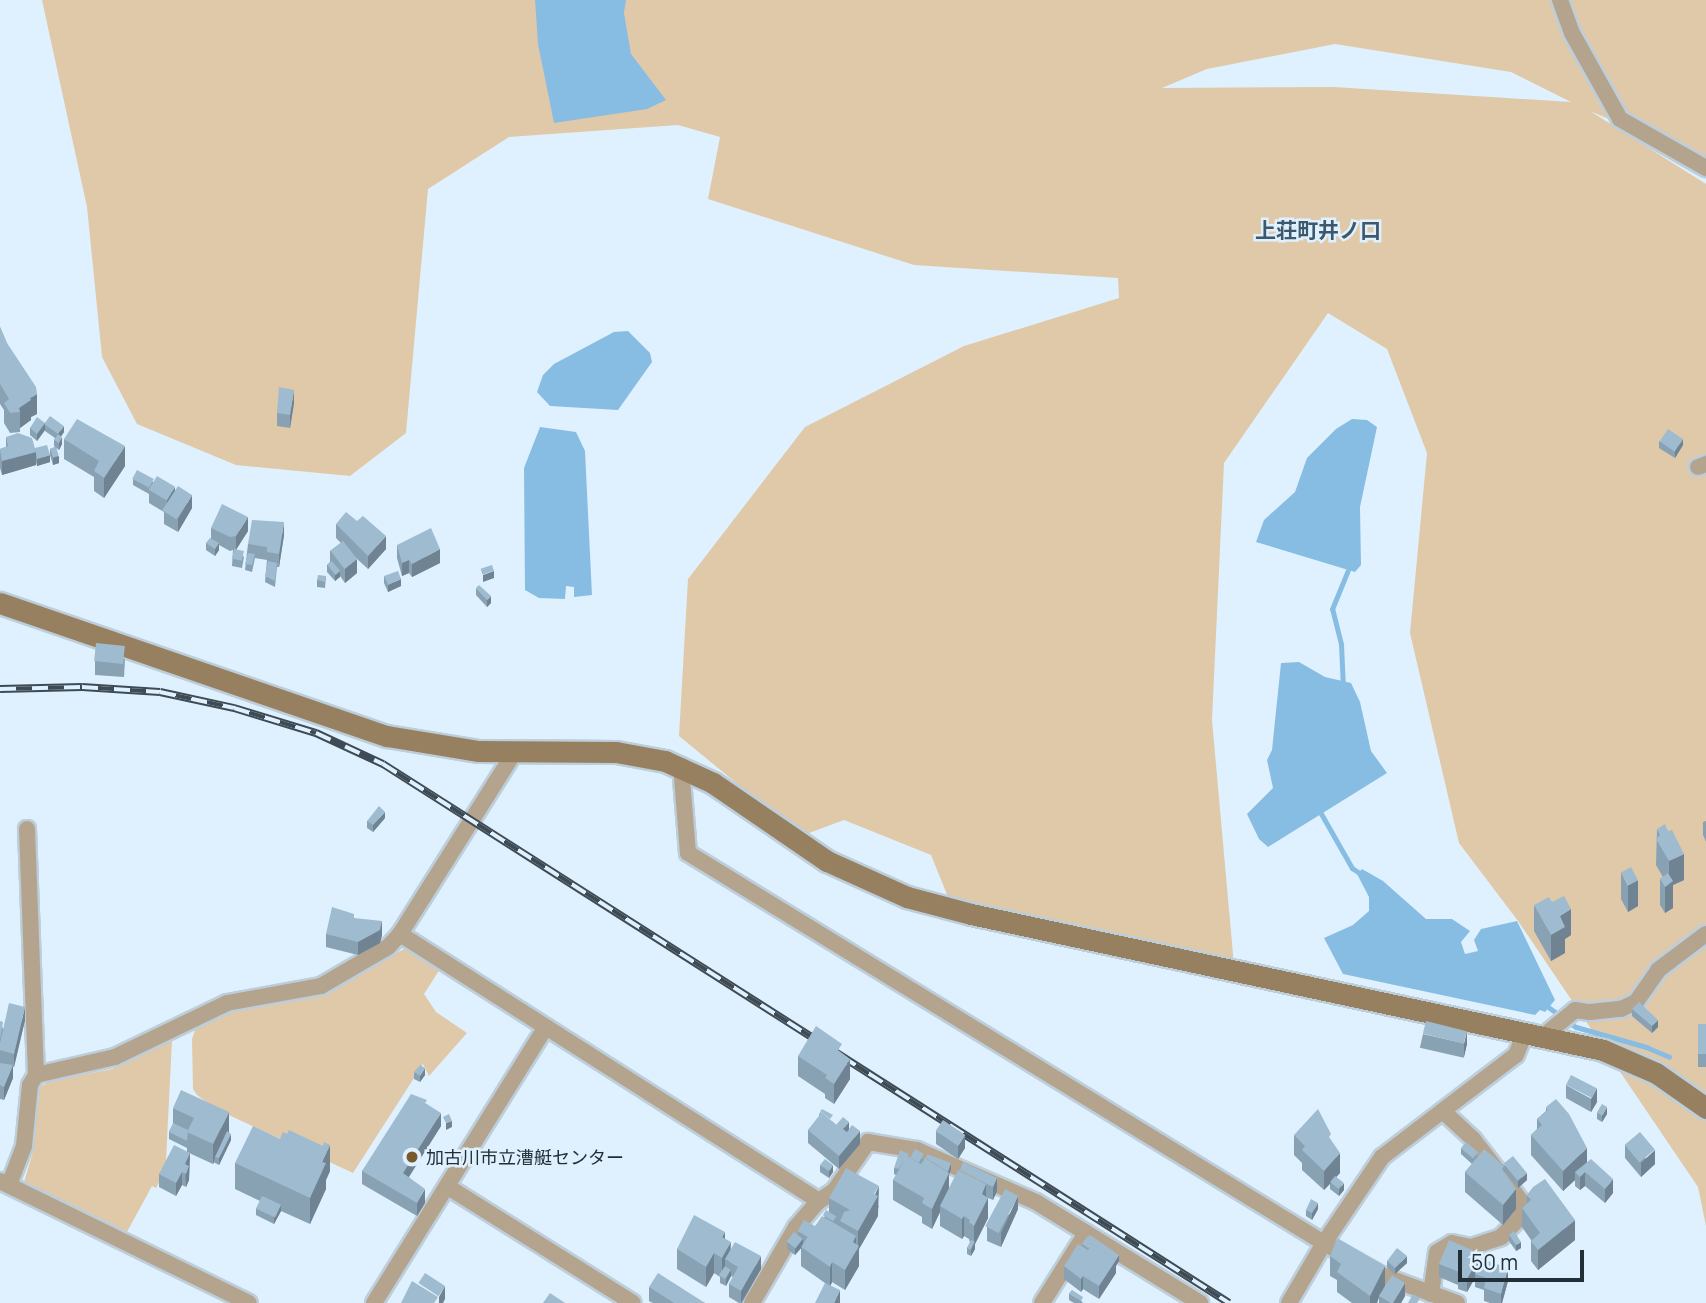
<!DOCTYPE html>
<html>
<head>
<meta charset="utf-8">
<style>
  body { margin:0 }
  #map { position:relative; width:1706px; height:1303px; overflow:hidden; background:#dff1ff; font-family:Manrope,"Noto Sans JP",sans-serif }
  div>[style] { position:absolute }
  .green>* { inset:0; background:#e0c9a9 }
  .water>* { inset:0; background:#87bde3 }
  .stream>* { height:5px; margin:-2.5px; padding:0 2.5px; transform-origin:2.5px; border-radius:2.5px; background:#87bde3 }
  .roads { filter:drop-shadow(2px 0 #bdcedb) drop-shadow(-2px 0 #bdcedb) drop-shadow(0 2px #bdcedb) drop-shadow(0 -2px #bdcedb) }
  .street>* { height:16px; margin:-8px; padding:0 8px; transform-origin:8px; border-radius:8px; background:#b4a48e }
  .secondary>* { height:21px; margin:-10.5px; padding:0 10.5px; transform-origin:10.5px; border-radius:10.5px; background:#978060 }
  .rail>* { height:8px; margin-top:-4px; transform-origin:0; background:repeating-linear-gradient(90deg,#dff1ff 0 16px,#3e4b54 0 32px); box-sizing:border-box; border-block:2px solid #3e4b54 }
  .wall>* { inset:0; background:#88a1b3; transform-origin:0 0 }
  .shaded-wall>* { inset:0; background:#6f8392 }
  .building>* { inset:0; background:#9ebbd0; transform-origin:0 0 }
  .dots>* { width:19px; height:19px; translate:-50% -50%; box-sizing:border-box; border:4px solid #dff1ff; border-radius:50% }
  span { translate:-50% -50%; white-space:nowrap; text-align:center; line-height:1.15; -webkit-text-stroke:5px #dff1ff; paint-order:stroke }
  .poi-label { font-size:18px; color:#232f37 }
  .left { translate:0 -50%; text-align:left }
  .quarter-label { font-size:21px; color:#3e586b; font-weight:700 }
  .scale { position:absolute; left:1458px; top:1250px; width:126px; height:32px; box-sizing:border-box; border:4px solid #232f37; border-top:0; padding-left:9px; font-size:21px; line-height:24px; white-space:nowrap; color:#232f37; -webkit-text-stroke:5px #dff1ff; paint-order:stroke }
</style>
</head>
<body>
<div id="map">
  <div class="green">
    <div style="clip-path:polygon(evenodd,42px 0,1706px 0,1706px 178px,1613px 121px,1590px 111px,1706px 184px,1706px 1226px,1698px 1187px,1518px 921px,1459px 843px,1410px 633px,1427px 453px,1387px 349px,1328px 313px,1224px 463px,1212px 720px,1234px 965px,948px 897px,931px 855px,844px 820px,801px 836px,679px 736px,688px 579px,805px 427px,964px 346px,1119px 298px,1118px 278px,914px 265px,708px 199px,720px 137px,678px 125px,509px 137px,428px 189px,406px 433px,350px 476px,236px 465px,137px 424px,102px 357px,87px 207px,42px 0,1335px 44px,1511px 72px,1571px 102px,1334px 87px,1162px 88px,1207px 69px,1335px 44px)"></div>
    <div style="clip-path:polygon(404px 949px,411px 949px,442px 966px,424px 994px,436px 1012px,467px 1033px,429px 1076px,423px 1064px,353px 1173px,214px 1108px,197px 1095px,193px 1089px,192px 1039px,195px 1030px,228px 1011px,322px 994px)"></div>
    <div style="clip-path:polygon(172px 1040px,166px 1161px,169px 1164px,156px 1188px,152px 1186px,127px 1232px,24px 1182px,33px 1152px,35px 1090px,50px 1081px,112px 1069px)"></div>
  </div>
  <div class="water">
    <div style="clip-path:polygon(535px 0,626px 0,624px 13px,631px 54px,666px 100px,647px 109px,554px 123px,538px 44px)"></div>
    <div style="clip-path:polygon(628px 331px,650px 353px,652px 362px,618px 410px,550px 406px,537px 392px,543px 375px,554px 364px,614px 332px)"></div>
    <div style="clip-path:polygon(1352px 419px,1367px 420px,1377px 427px,1360px 507px,1361px 565px,1355px 572px,1256px 542px,1264px 520px,1295px 492px,1307px 458px,1336px 429px)"></div>
    <div style="clip-path:polygon(540px 427px,576px 432px,585px 451px,592px 595px,574px 597px,574px 587px,566px 586px,565px 599px,539px 598px,525px 590px,524px 468px)"></div>
    <div style="clip-path:polygon(1299px 662px,1325px 677px,1351px 683px,1360px 702px,1371px 751px,1387px 773px,1268px 847px,1259px 839px,1247px 814px,1273px 788px,1267px 760px,1272px 750px,1281px 663px)"></div>
    <div style="clip-path:polygon(1362px 869px,1383px 881px,1426px 919px,1452px 919px,1470px 931px,1461px 942px,1465px 954px,1478px 951px,1474px 940px,1481px 929px,1517px 921px,1555px 1000px,1545px 1012px,1540px 1010px,1535px 1015px,1343px 974px,1324px 938px,1353px 925px,1369px 911px,1369px 897px,1357px 874px)"></div>
  </div>
  <div class="stream">
    <div style="left:1343px;top:688px;width:44px;rotate:-92.6deg"></div>
    <div style="left:1341px;top:644px;width:36px;rotate:-104deg"></div>
    <div style="left:1332px;top:609px;width:42px;rotate:-67.7deg"></div>
    <div style="left:1319px;top:810px;width:67px;rotate:60.4deg"></div>
    <div style="left:1352px;top:868px;width:14px;rotate:34deg"></div>
    <div style="left:1544px;top:1004px;width:39px;rotate:36deg"></div>
    <div style="left:1576px;top:1027px;width:73px;rotate:15.9deg"></div>
    <div style="left:1646px;top:1047px;width:25px;rotate:23deg"></div>
  </div>
  <div class="roads">
    <div class="street">
      <div style="left:1560px;top:0;width:35px;rotate:70deg"></div>
      <div style="left:1572px;top:33px;width:98px;rotate:60.8deg"></div>
      <div style="left:1620px;top:119px;width:99px;rotate:29.7deg"></div>
      <div style="left:1698px;top:467px;width:9px;rotate:-21deg"></div>
      <div style="left:681px;top:766px;width:87px;rotate:85.4deg"></div>
      <div style="left:688px;top:853px;width:746px;rotate:31.52deg"></div>
      <div style="left:1324px;top:1243px;width:65px;rotate:29.3deg"></div>
      <div style="left:1381px;top:1275px;width:81px;rotate:20.2deg"></div>
      <div style="left:27px;top:829px;width:246px;rotate:87.9deg"></div>
      <div style="left:400px;top:934px;width:497px;rotate:32.5deg"></div>
      <div style="left:1540px;top:1039px;width:45px;rotate:-39.6deg"></div>
      <div style="left:1575px;top:1010px;width:15px;rotate:8deg"></div>
      <div style="left:1590px;top:1012px;width:31px;rotate:-6deg"></div>
      <div style="left:1621px;top:1009px;width:17px;rotate:-25deg"></div>
      <div style="left:1636px;top:1002px;width:39px;rotate:-55deg"></div>
      <div style="left:1658px;top:970px;width:60px;rotate:-36.9deg"></div>
      <div style="left:0;top:1181px;width:277px;rotate:26.1deg"></div>
      <div style="left:9px;top:1185px;width:42px;rotate:-69deg"></div>
      <div style="left:24px;top:1146px;width:61px;rotate:-84.4deg"></div>
      <div style="left:30px;top:1085px;width:12px;rotate:-59deg"></div>
      <div style="left:36px;top:1075px;width:81px;rotate:-12.8deg"></div>
      <div style="left:115px;top:1057px;width:124px;rotate:-25.7deg"></div>
      <div style="left:227px;top:1003px;width:96px;rotate:-10.3deg"></div>
      <div style="left:321px;top:986px;width:78px;rotate:-30.2deg"></div>
      <div style="left:388px;top:947px;width:18px;rotate:-47deg"></div>
      <div style="left:400px;top:934px;width:214px;rotate:-57.8deg"></div>
      <div style="left:448px;top:1187px;width:218px;rotate:32.1deg"></div>
      <div style="left:1431px;top:1294px;width:42px;rotate:-81.9deg"></div>
      <div style="left:1437px;top:1252px;width:17px;rotate:-31deg"></div>
      <div style="left:1452px;top:1243px;width:19px;rotate:12deg"></div>
      <div style="left:1471px;top:1247px;width:32px;rotate:-18deg"></div>
      <div style="left:1501px;top:1237px;width:28px;rotate:-46deg"></div>
      <div style="left:1520px;top:1217px;width:13px;rotate:-72deg"></div>
      <div style="left:1524px;top:1205px;width:83px;rotate:-127.7deg"></div>
      <div style="left:1473px;top:1139px;width:41px;rotate:-137deg"></div>
      <div style="left:374px;top:1303px;width:325px;rotate:-58.1deg"></div>
      <div style="left:752px;top:1303px;width:88px;rotate:-59.9deg"></div>
      <div style="left:796px;top:1227px;width:35px;rotate:-49deg"></div>
      <div style="left:819px;top:1201px;width:18px;rotate:-34deg"></div>
      <div style="left:834px;top:1191px;width:60px;rotate:-55.2deg"></div>
      <div style="left:868px;top:1142px;width:50px;rotate:9.3deg"></div>
      <div style="left:917px;top:1150px;width:130px;rotate:23.6deg"></div>
      <div style="left:1036px;top:1202px;width:193px;rotate:31.6deg"></div>
      <div style="left:1042px;top:1303px;width:83px;rotate:-57.8deg"></div>
      <div style="left:1289px;top:1303px;width:69px;rotate:-59.7deg"></div>
      <div style="left:1324px;top:1243px;width:104px;rotate:-56deg"></div>
      <div style="left:1382px;top:1157px;width:168px;rotate:-37.3deg"></div>
      <div style="left:1516px;top:1055px;width:22px;rotate:-68deg"></div>
    </div>
    <div class="secondary">
      <div style="left:0;top:603px;width:409px;rotate:19deg"></div>
      <div style="left:387px;top:736px;width:93px;rotate:9.3deg"></div>
      <div style="left:479px;top:751px;width:137px;rotate:0.4deg"></div>
      <div style="left:616px;top:752px;width:50px;rotate:10.4deg"></div>
      <div style="left:665px;top:761px;width:53px;rotate:24.6deg"></div>
      <div style="left:713px;top:783px;width:138px;rotate:34.4deg"></div>
      <div style="left:827px;top:861px;width:88px;rotate:24.2deg"></div>
      <div style="left:907px;top:897px;width:66px;rotate:14.9deg"></div>
      <div style="left:971px;top:914px;width:646px;rotate:12.14deg"></div>
      <div style="left:1603px;top:1050px;width:58px;rotate:23.5deg"></div>
      <div style="left:1656px;top:1073px;width:61px;rotate:35deg"></div>
    </div>
  </div>
  <div class="rail">
    <div style="left:0;top:689px;width:82px;rotate:-1.4deg"></div>
    <div style="left:82px;top:687px;width:78px;rotate:3.7deg"></div>
    <div style="left:160px;top:692px;width:76px;rotate:12.2deg"></div>
    <div style="left:234px;top:708px;width:86px;rotate:17deg"></div>
    <div style="left:316px;top:733px;width:74px;rotate:24.8deg"></div>
    <div style="left:383px;top:764px;width:1003px;rotate:32.5deg"></div>
  </div>
  <div class="wall">
    <div style="clip-path:polygon(0 327px,37px 414px,31px 417px,31px 420px,20px 428px,20px 432px,10px 433px,4px 423px,4px 410px,0 404px)"></div>
    <div style="clip-path:polygon(294px 403px,290px 428px,277px 426px,277px 413px)"></div>
    <div style="clip-path:polygon(45px 423px,64px 432px,61px 436px,62px 444px,59px 450px,56px 448px,59px 463px,53px 465px,50px 455px,50px 449px,55px 447px,54px 446px,54px 440px,55px 438px,45px 431px,45px 430px,37px 441px,30px 435px,30px 428px)"></div>
    <div style="clip-path:polygon(6px 437px,35px 448px,50px 462px,37px 466px,36px 462px,36px 465px,2px 475px,0 468px,0 449px,6px 447px)"></div>
    <div style="clip-path:polygon(64px 439px,125px 466px,104px 498px,94px 491px,94px 477px,64px 459px)"></div>
    <div style="clip-path:polygon(1659px 441px,1683px 445px,1675px 458px,1659px 448px)"></div>
    <div style="clip-path:polygon(133px 479px,154px 482px,175px 492px,192px 508px,178px 532px,164px 524px,164px 512px,149px 503px,149px 494px,133px 485px)"></div>
    <div style="clip-path:polygon(336px 524px,386px 549px,368px 569px,356px 558px,357px 573px,345px 583px,340px 576px,335px 581px,327px 572px,327px 565px,330px 562px,330px 551px,341px 543px,336px 538px)"></div>
    <div style="clip-path:polygon(211px 528px,248px 531px,236px 549px,244px 557px,242px 568px,232px 566px,233px 550px,230px 551px,219px 545px,219px 550px,215px 556px,206px 550px,206px 543px,211px 538px)"></div>
    <div style="clip-path:polygon(284px 535px,279px 567px,277px 567px,275px 587px,265px 582px,267px 560px,255px 558px,252px 572px,245px 570px,248px 544px)"></div>
    <div style="clip-path:polygon(397px 545px,440px 563px,412px 577px,409px 573px,402px 576px,397px 558px)"></div>
    <div style="clip-path:polygon(326px 576px,325px 588px,317px 587px,317px 580px)"></div>
    <div style="clip-path:polygon(384px 576px,401px 586px,388px 592px,384px 583px)"></div>
    <div style="clip-path:polygon(476px 588px,491px 603px,487px 607px,476px 595px)"></div>
    <div style="clip-path:polygon(125px 659px,124px 677px,95px 675px,95px 661px)"></div>
    <div style="clip-path:polygon(385px 818px,373px 832px,367px 828px,367px 821px)"></div>
    <div style="clip-path:polygon(1706px 821px,1706px 842px,1703px 835px,1703px 822px)"></div>
    <div style="clip-path:polygon(1657px 829px,1684px 880px,1673px 885px,1673px 908px,1665px 913px,1660px 905px,1660px 879px,1663px 877px,1656px 865px)"></div>
    <div style="clip-path:polygon(1621px 872px,1638px 906px,1628px 912px,1621px 899px)"></div>
    <div style="clip-path:polygon(1534px 905px,1571px 935px,1565px 939px,1565px 953px,1551px 961px,1534px 931px)"></div>
    <div style="clip-path:polygon(354px 918px,382px 935px,380px 943px,358px 955px,326px 947px,326px 934px)"></div>
    <div style="clip-path:polygon(1632px 1009px,1658px 1027px,1652px 1033px,1632px 1016px)"></div>
    <div style="clip-path:polygon(25px 1020px,14px 1067px,13px 1067px,13px 1078px,4px 1100px,0 1099px,0 1021px,3px 1029px)"></div>
    <div style="left:1698px;top:1024px;width:8px;height:43px"></div>
    <div style="left:1423px;top:1034px;width:45px;height:14px;rotate:13deg"></div>
    <div style="clip-path:polygon(842px 1053px,850px 1079px,834px 1104px,825px 1098px,825px 1094px,798px 1076px,798px 1056px)"></div>
    <div style="clip-path:polygon(414px 1072px,425px 1075px,420px 1082px,414px 1079px)"></div>
    <div style="clip-path:polygon(1566px 1085px,1597px 1102px,1591px 1112px,1566px 1098px)"></div>
    <div style="clip-path:polygon(427px 1104px,441px 1126px,409px 1177px,425px 1203px,417px 1216px,362px 1184px,362px 1171px)"></div>
    <div style="clip-path:polygon(1546px 1107px,1587px 1162px,1613px 1193px,1605px 1203px,1585px 1186px,1580px 1190px,1575px 1186px,1575px 1180px,1563px 1191px,1531px 1155px,1531px 1135px,1537px 1129px,1537px 1119px,1546px 1111px)"></div>
    <div style="clip-path:polygon(173px 1108px,229px 1132px,231px 1140px,219px 1165px,215px 1163px,215px 1162px,213px 1164px,187px 1152px,187px 1148px,169px 1139px,169px 1132px,173px 1124px)"></div>
    <div style="clip-path:polygon(1597px 1113px,1607px 1114px,1602px 1122px,1597px 1119px)"></div>
    <div style="clip-path:polygon(819px 1114px,833px 1122px,836px 1125px,849px 1129px,860px 1144px,839px 1169px,808px 1143px,808px 1130px,819px 1117px)"></div>
    <div style="clip-path:polygon(936px 1131px,965px 1148px,958px 1159px,936px 1144px)"></div>
    <div style="clip-path:polygon(1294px 1135px,1331px 1140px,1340px 1173px,1336px 1177px,1344px 1190px,1339px 1196px,1330px 1189px,1330px 1184px,1324px 1190px,1302px 1170px,1302px 1163px,1294px 1155px)"></div>
    <div style="clip-path:polygon(1625px 1145px,1655px 1164px,1641px 1177px,1625px 1158px)"></div>
    <div style="clip-path:polygon(1461px 1148px,1478px 1156px,1504px 1165px,1527px 1180px,1518px 1188px,1504px 1171px,1516px 1209px,1503px 1225px,1465px 1192px,1465px 1172px,1472px 1164px,1461px 1154px)"></div>
    <div style="clip-path:polygon(190px 1153px,189px 1180px,186px 1187px,182px 1185px,176px 1196px,159px 1187px,159px 1174px)"></div>
    <div style="clip-path:polygon(909px 1157px,924px 1159px,951px 1169px,949px 1175px,949px 1188px,997px 1178px,997px 1191px,993px 1200px,988px 1198px,988px 1218px,975px 1244px,975px 1249px,971px 1256px,967px 1254px,967px 1248px,970px 1243px,969px 1239px,964px 1236px,962px 1239px,940px 1226px,940px 1212px,932px 1229px,922px 1223px,922px 1217px,893px 1200px,893px 1180px,896px 1175px,894px 1174px,894px 1168px)"></div>
    <div style="clip-path:polygon(235px 1163px,330px 1171px,326px 1180px,326px 1189px,310px 1224px,281px 1211px,274px 1224px,256px 1215px,256px 1209px,260px 1201px,235px 1189px)"></div>
    <div style="clip-path:polygon(820px 1165px,833px 1172px,829px 1178px,820px 1172px)"></div>
    <div style="clip-path:polygon(1527px 1195px,1575px 1240px,1538px 1270px,1531px 1261px,1531px 1240px,1522px 1227px,1522px 1208px,1527px 1204px)"></div>
    <div style="clip-path:polygon(829px 1198px,879px 1206px,878px 1208px,878px 1216px,859px 1249px,859px 1266px,845px 1290px,832px 1282px,830px 1286px,840px 1303px,825px 1283px,801px 1266px,801px 1248px,795px 1255px,787px 1249px,787px 1242px,798px 1235px,798px 1231px,815px 1226px,829px 1212px)"></div>
    <div style="clip-path:polygon(1018px 1209px,1001px 1247px,987px 1241px,987px 1227px)"></div>
    <div style="clip-path:polygon(1318px 1209px,1312px 1220px,1306px 1216px,1306px 1210px)"></div>
    <div style="clip-path:polygon(1509px 1235px,1521px 1248px,1516px 1251px,1509px 1241px)"></div>
    <div style="clip-path:polygon(725px 1239px,731px 1250px,761px 1269px,742px 1303px,739px 1303px,729px 1297px,729px 1284px,733px 1277px,731px 1276px,726px 1286px,720px 1283px,720px 1277px,714px 1273px,706px 1287px,677px 1269px,677px 1249px)"></div>
    <div style="clip-path:polygon(1082px 1244px,1119px 1261px,1116px 1266px,1116px 1273px,1099px 1299px,1083px 1289px,1081px 1292px,1064px 1279px,1064px 1266px,1082px 1246px)"></div>
    <div style="clip-path:polygon(1330px 1256px,1385px 1286px,1405px 1296px,1401px 1303px,1379px 1303px,1379px 1298px,1377px 1303px,1352px 1303px,1337px 1292px,1337px 1280px,1330px 1276px)"></div>
    <div style="clip-path:polygon(1481px 1257px,1488px 1261px,1508px 1281px,1502px 1303px,1490px 1303px,1484px 1301px,1484px 1290px,1475px 1287px,1475px 1278px,1467px 1292px,1458px 1289px,1458px 1285px,1439px 1277px,1439px 1264px)"></div>
    <div style="clip-path:polygon(1387px 1261px,1407px 1263px,1395px 1274px,1387px 1268px)"></div>
    <div style="clip-path:polygon(649px 1287px,705px 1303px,653px 1303px,649px 1301px)"></div>
    <div style="clip-path:polygon(1072px 1290px,1083px 1303px,1074px 1303px,1069px 1300px,1069px 1294px)"></div>
  </div>
  <div class="shaded-wall">
    <div style="clip-path:polygon(294px 390px,294px 403px,290px 428px,290px 415px)"></div>
    <div style="clip-path:polygon(37px 394px,37px 414px,31px 417px,31px 420px,20px 428px,20px 412px,19px 408px,30px 398px)"></div>
    <div style="clip-path:polygon(45px 423px,45px 430px,37px 441px,37px 434px)"></div>
    <div style="clip-path:polygon(64px 426px,64px 432px,58px 441px,58px 434px)"></div>
    <div style="clip-path:polygon(62px 437px,62px 444px,59px 450px,59px 443px)"></div>
    <div style="clip-path:polygon(1683px 439px,1683px 445px,1675px 458px,1675px 451px)"></div>
    <div style="clip-path:polygon(125px 446px,125px 466px,104px 498px,104px 478px)"></div>
    <div style="clip-path:polygon(36px 452px,36px 465px,2px 475px,2px 461px)"></div>
    <div style="clip-path:polygon(50px 455px,50px 462px,37px 466px,37px 459px)"></div>
    <div style="clip-path:polygon(59px 456px,59px 463px,53px 465px,53px 458px)"></div>
    <div style="clip-path:polygon(175px 487px,175px 500px,167px 514px,167px 500px)"></div>
    <div style="clip-path:polygon(192px 495px,192px 508px,178px 532px,178px 519px)"></div>
    <div style="clip-path:polygon(248px 517px,248px 531px,236px 550px,236px 536px)"></div>
    <div style="clip-path:polygon(284px 522px,284px 535px,279px 567px,279px 554px)"></div>
    <div style="clip-path:polygon(386px 536px,386px 549px,368px 569px,368px 556px)"></div>
    <div style="clip-path:polygon(219px 543px,219px 550px,215px 556px,215px 549px)"></div>
    <div style="clip-path:polygon(440px 549px,440px 563px,412px 577px,412px 564px)"></div>
    <div style="clip-path:polygon(357px 559px,357px 573px,345px 583px,345px 569px)"></div>
    <div style="clip-path:polygon(409px 560px,409px 573px,402px 576px,402px 563px)"></div>
    <div style="clip-path:polygon(340px 571px,340px 577px,335px 581px,335px 575px)"></div>
    <div style="clip-path:polygon(494px 571px,494px 578px,483px 582px,483px 575px)"></div>
    <div style="clip-path:polygon(401px 579px,401px 586px,388px 592px,388px 585px)"></div>
    <div style="clip-path:polygon(491px 596px,491px 603px,487px 607px,487px 600px)"></div>
    <div style="clip-path:polygon(385px 812px,385px 818px,373px 832px,373px 825px)"></div>
    <div style="clip-path:polygon(1684px 854px,1684px 880px,1673px 885px,1673px 908px,1665px 913px,1665px 887px,1669px 884px,1669px 861px)"></div>
    <div style="clip-path:polygon(1638px 880px,1638px 906px,1628px 912px,1628px 885px)"></div>
    <div style="clip-path:polygon(1571px 909px,1571px 935px,1565px 939px,1565px 953px,1551px 961px,1551px 935px,1560px 916px)"></div>
    <div style="clip-path:polygon(382px 921px,382px 935px,380px 943px,358px 955px,358px 942px)"></div>
    <div style="clip-path:polygon(25px 1007px,25px 1020px,14px 1067px,14px 1054px)"></div>
    <div style="clip-path:polygon(1658px 1020px,1658px 1027px,1652px 1033px,1652px 1026px)"></div>
    <div style="clip-path:polygon(1467px 1031px,1467px 1044px,1464px 1057px,1464px 1044px)"></div>
    <div style="clip-path:polygon(850px 1059px,850px 1079px,834px 1104px,834px 1084px)"></div>
    <div style="clip-path:polygon(13px 1065px,13px 1078px,4px 1100px,4px 1087px)"></div>
    <div style="clip-path:polygon(425px 1068px,425px 1075px,420px 1082px,420px 1076px)"></div>
    <div style="clip-path:polygon(1597px 1088px,1597px 1102px,1591px 1112px,1591px 1099px)"></div>
    <div style="clip-path:polygon(1607px 1107px,1607px 1114px,1602px 1122px,1602px 1116px)"></div>
    <div style="clip-path:polygon(229px 1112px,229px 1132px,215px 1157px,213px 1164px,213px 1144px)"></div>
    <div style="clip-path:polygon(441px 1113px,441px 1126px,403px 1186px,403px 1173px)"></div>
    <div style="clip-path:polygon(452px 1121px,452px 1127px,446px 1130px,446px 1123px)"></div>
    <div style="clip-path:polygon(849px 1122px,849px 1135px,843px 1129px)"></div>
    <div style="clip-path:polygon(860px 1131px,860px 1144px,839px 1169px,839px 1156px)"></div>
    <div style="clip-path:polygon(231px 1134px,231px 1140px,219px 1165px,219px 1158px)"></div>
    <div style="clip-path:polygon(965px 1135px,965px 1148px,958px 1159px,958px 1146px)"></div>
    <div style="clip-path:polygon(330px 1145px,330px 1171px,326px 1180px,326px 1189px,310px 1224px,310px 1198px,322px 1162px)"></div>
    <div style="clip-path:polygon(1587px 1148px,1587px 1168px,1575px 1172px,1575px 1180px,1563px 1191px,1563px 1171px)"></div>
    <div style="clip-path:polygon(1655px 1150px,1655px 1164px,1641px 1177px,1641px 1163px)"></div>
    <div style="clip-path:polygon(190px 1153px,189px 1180px,186px 1187px,185px 1164px)"></div>
    <div style="clip-path:polygon(1340px 1153px,1340px 1173px,1324px 1190px,1324px 1171px)"></div>
    <div style="clip-path:polygon(951px 1163px,951px 1169px,949px 1175px,949px 1193px,940px 1206px,940px 1212px,932px 1229px,932px 1209px)"></div>
    <div style="clip-path:polygon(833px 1165px,833px 1172px,829px 1178px,829px 1171px)"></div>
    <div style="clip-path:polygon(182px 1172px,182px 1185px,176px 1196px,176px 1183px)"></div>
    <div style="clip-path:polygon(1585px 1172px,1585px 1186px,1580px 1190px,1580px 1177px)"></div>
    <div style="clip-path:polygon(1527px 1173px,1527px 1180px,1518px 1188px,1518px 1181px)"></div>
    <div style="clip-path:polygon(997px 1178px,997px 1191px,993px 1200px,993px 1187px)"></div>
    <div style="clip-path:polygon(1613px 1179px,1613px 1193px,1605px 1203px,1605px 1189px)"></div>
    <div style="clip-path:polygon(1344px 1183px,1344px 1190px,1339px 1196px,1339px 1189px)"></div>
    <div style="clip-path:polygon(986px 1184px,986px 1201px,988px 1198px,988px 1218px,975px 1244px,975px 1249px,971px 1256px,971px 1250px,974px 1243px,974px 1226px,982px 1194px)"></div>
    <div style="clip-path:polygon(879px 1186px,878px 1216px,859px 1249px,859px 1266px,845px 1290px,845px 1270px,853px 1242px,856px 1236px,856px 1251px,858px 1248px,858px 1231px)"></div>
    <div style="clip-path:polygon(425px 1189px,425px 1203px,417px 1216px,417px 1203px)"></div>
    <div style="clip-path:polygon(1516px 1189px,1516px 1209px,1503px 1225px,1503px 1205px)"></div>
    <div style="clip-path:polygon(1018px 1196px,1018px 1209px,1001px 1247px,1001px 1233px)"></div>
    <div style="clip-path:polygon(1318px 1203px,1318px 1209px,1312px 1220px,1312px 1213px)"></div>
    <div style="clip-path:polygon(281px 1205px,281px 1211px,274px 1224px,274px 1218px)"></div>
    <div style="clip-path:polygon(964px 1216px,964px 1236px,962px 1239px,962px 1219px)"></div>
    <div style="clip-path:polygon(1575px 1220px,1575px 1240px,1538px 1270px,1538px 1250px)"></div>
    <div style="clip-path:polygon(725px 1232px,725px 1251px,731px 1242px,730px 1262px,725px 1259px,725px 1271px,722px 1277px,722px 1237px)"></div>
    <div style="clip-path:polygon(803px 1239px,803px 1246px,795px 1255px,795px 1249px)"></div>
    <div style="clip-path:polygon(1521px 1242px,1521px 1248px,1516px 1251px,1516px 1245px)"></div>
    <div style="clip-path:polygon(714px 1253px,714px 1273px,706px 1287px,706px 1267px)"></div>
    <div style="clip-path:polygon(1481px 1254px,1481px 1267px,1475px 1274px,1475px 1278px,1467px 1292px,1467px 1279px)"></div>
    <div style="clip-path:polygon(1119px 1255px,1119px 1261px,1116px 1266px,1116px 1273px,1099px 1299px,1099px 1286px)"></div>
    <div style="clip-path:polygon(761px 1256px,761px 1269px,741px 1303px,741px 1291px)"></div>
    <div style="clip-path:polygon(1407px 1256px,1407px 1263px,1395px 1274px,1395px 1268px)"></div>
    <div style="clip-path:polygon(832px 1262px,832px 1282px,830px 1287px,830px 1267px)"></div>
    <div style="clip-path:polygon(1385px 1266px,1385px 1286px,1379px 1296px,1377px 1303px,1370px 1303px,1370px 1296px)"></div>
    <div style="clip-path:polygon(1508px 1268px,1508px 1281px,1502px 1303px,1501px 1303px,1501px 1294px)"></div>
    <div style="clip-path:polygon(731px 1270px,731px 1276px,726px 1286px,726px 1279px)"></div>
    <div style="clip-path:polygon(1083px 1276px,1083px 1289px,1081px 1292px,1081px 1279px)"></div>
    <div style="clip-path:polygon(1405px 1283px,1405px 1296px,1401px 1303px,1393px 1303px)"></div>
    <div style="clip-path:polygon(445px 1286px,445px 1299px,443px 1303px,439px 1303px,439px 1297px)"></div>
    <div style="clip-path:polygon(840px 1290px,840px 1303px,834px 1303px)"></div>
  </div>
  <div class="building">
    <div style="clip-path:polygon(0 327px,7px 343px,36px 387px,37px 394px,30px 398px,31px 400px,19px 408px,20px 412px,10px 413px,4px 403px,9px 399px,0 384px)"></div>
    <div style="clip-path:polygon(279px 387px,294px 390px,290px 415px,277px 413px)"></div>
    <div style="left:50px;top:416px;width:17px;height:10px;rotate:36deg"></div>
    <div style="clip-path:polygon(37px 417px,45px 423px,37px 434px,30px 428px)"></div>
    <div style="clip-path:polygon(77px 419px,125px 446px,104px 478px,94px 471px,99px 461px,64px 439px)"></div>
    <div style="left:1668px;top:429px;width:18px;height:15px;rotate:34deg"></div>
    <div style="clip-path:polygon(18px 433px,32px 438px,36px 452px,2px 461px,0 449px,8px 446px,6px 437px)"></div>
    <div style="clip-path:polygon(58px 434px,62px 437px,59px 443px,54px 440px)"></div>
    <div style="clip-path:polygon(47px 445px,50px 455px,37px 459px,35px 448px)"></div>
    <div style="left:56px;top:447px;width:9px;height:6px;rotate:72deg"></div>
    <div style="left:137px;top:470px;width:19px;height:10px;rotate:28deg"></div>
    <div style="left:157px;top:476px;width:21px;height:16px;rotate:31deg"></div>
    <div style="left:178px;top:486px;width:17px;height:29px;rotate:33deg"></div>
    <div style="clip-path:polygon(222px 504px,248px 517px,236px 536px,230px 537px,211px 528px)"></div>
    <div style="clip-path:polygon(346px 512px,357px 521px,363px 516px,386px 536px,368px 556px,336px 524px)"></div>
    <div style="clip-path:polygon(252px 520px,284px 522px,279px 554px,267px 552px,267px 547px,248px 544px)"></div>
    <div style="clip-path:polygon(431px 528px,440px 549px,412px 564px,409px 560px,402px 563px,397px 545px)"></div>
    <div style="clip-path:polygon(210px 538px,219px 543px,215px 549px,206px 543px)"></div>
    <div style="left:343px;top:541px;width:23px;height:16px;rotate:52deg"></div>
    <div style="left:234px;top:549px;width:10px;height:10px;rotate:11deg"></div>
    <div style="clip-path:polygon(248px 553px,255px 554px,252px 565px,245px 564px)"></div>
    <div style="clip-path:polygon(268px 561px,277px 563px,275px 581px,265px 576px)"></div>
    <div style="left:332px;top:561px;width:13px;height:6px;rotate:51deg"></div>
    <div style="left:492px;top:565px;width:6px;height:12px;rotate:72deg"></div>
    <div style="clip-path:polygon(398px 571px,401px 579px,388px 585px,384px 576px)"></div>
    <div style="clip-path:polygon(318px 575px,326px 576px,325px 582px,317px 580px)"></div>
    <div style="clip-path:polygon(479px 585px,491px 596px,487px 600px,476px 588px)"></div>
    <div style="left:96px;top:643px;width:29px;height:18px;rotate:6deg"></div>
    <div style="clip-path:polygon(379px 806px,385px 812px,373px 825px,367px 821px)"></div>
    <div style="clip-path:polygon(1665px 824px,1668px 831px,1672px 830px,1684px 854px,1669px 861px,1656px 839px,1660px 835px,1657px 829px)"></div>
    <div style="left:1631px;top:867px;width:15px;height:11px;rotate:62deg"></div>
    <div style="clip-path:polygon(1668px 873px,1673px 881px,1665px 887px,1660px 879px)"></div>
    <div style="clip-path:polygon(1564px 896px,1571px 909px,1560px 916px,1565px 927px,1551px 935px,1534px 905px,1549px 897px,1552px 902px)"></div>
    <div style="clip-path:polygon(332px 907px,354px 914px,354px 918px,382px 921px,380px 930px,358px 942px,326px 934px)"></div>
    <div style="clip-path:polygon(1639px 1002px,1658px 1020px,1652px 1026px,1632px 1009px)"></div>
    <div style="clip-path:polygon(9px 1003px,25px 1007px,14px 1054px,0 1050px,0 1043px)"></div>
    <div style="clip-path:polygon(0 1021px,3px 1022px,0 1039px)"></div>
    <div style="left:1426px;top:1021px;width:42px;height:13px;rotate:14deg"></div>
    <div style="left:1698px;top:1024px;width:8px;height:30px"></div>
    <div style="clip-path:polygon(816px 1026px,842px 1044px,838px 1050px,850px 1059px,834px 1084px,825px 1078px,827px 1075px,798px 1056px)"></div>
    <div style="clip-path:polygon(0 1063px,13px 1065px,4px 1087px,0 1085px)"></div>
    <div style="clip-path:polygon(420px 1065px,425px 1068px,420px 1076px,414px 1072px)"></div>
    <div style="left:1571px;top:1075px;width:29px;height:11px;rotate:27deg"></div>
    <div style="clip-path:polygon(181px 1090px,229px 1112px,213px 1144px,187px 1132px,194px 1118px,173px 1108px)"></div>
    <div style="clip-path:polygon(411px 1094px,427px 1100px,425px 1103px,441px 1113px,403px 1173px,425px 1189px,417px 1203px,362px 1171px)"></div>
    <div style="clip-path:polygon(1556px 1099px,1569px 1114px,1587px 1148px,1563px 1171px,1531px 1135px,1542px 1125px,1537px 1119px,1548px 1110px,1546px 1107px)"></div>
    <div style="left:1602px;top:1104px;width:6px;height:10px;rotate:31deg"></div>
    <div style="clip-path:polygon(822px 1109px,833px 1115px,830px 1119px,822px 1112px,820px 1115px,819px 1114px)"></div>
    <div style="clip-path:polygon(1318px 1109px,1331px 1134px,1329px 1137px,1340px 1153px,1324px 1171px,1302px 1150px,1305px 1146px,1294px 1135px)"></div>
    <div style="clip-path:polygon(822px 1112px,836px 1125px,843px 1117px,849px 1122px,843px 1129px,847px 1132px,852px 1125px,860px 1131px,839px 1156px,808px 1130px)"></div>
    <div style="clip-path:polygon(449px 1114px,452px 1121px,446px 1123px,443px 1117px)"></div>
    <div style="left:943px;top:1120px;width:27px;height:13px;rotate:34deg"></div>
    <div style="clip-path:polygon(173px 1123px,188px 1130px,187px 1141px,169px 1132px)"></div>
    <div style="clip-path:polygon(253px 1126px,280px 1139px,283px 1132px,287px 1134px,289px 1130px,323px 1146px,324px 1142px,330px 1145px,322px 1162px,326px 1163px,310px 1198px,235px 1163px)"></div>
    <div style="clip-path:polygon(227px 1131px,231px 1134px,219px 1158px,215px 1157px)"></div>
    <div style="left:1640px;top:1132px;width:23px;height:20px;rotate:50deg"></div>
    <div style="left:1466px;top:1142px;width:16px;height:8px;rotate:40deg"></div>
    <div style="clip-path:polygon(174px 1145px,190px 1153px,185px 1164px,189px 1166px,186px 1174px,182px 1172px,176px 1183px,159px 1174px)"></div>
    <div style="left:915px;top:1149px;width:10px;height:10px;rotate:29deg"></div>
    <div style="clip-path:polygon(1484px 1149px,1504px 1166px,1502px 1169px,1516px 1189px,1503px 1205px,1465px 1172px)"></div>
    <div style="clip-path:polygon(900px 1150px,909px 1154px,908px 1156px,907px 1156px,899px 1169px,894px 1168px)"></div>
    <div style="clip-path:polygon(927px 1154px,951px 1163px,948px 1172px,926px 1158px)"></div>
    <div style="clip-path:polygon(907px 1156px,921px 1164px,925px 1158px,949px 1173px,932px 1209px,922px 1203px,924px 1198px,893px 1180px)"></div>
    <div style="left:1513px;top:1156px;width:22px;height:12px;rotate:51deg"></div>
    <div style="clip-path:polygon(825px 1159px,833px 1165px,829px 1171px,820px 1165px)"></div>
    <div style="clip-path:polygon(1591px 1159px,1613px 1179px,1605px 1189px,1585px 1172px,1580px 1177px,1575px 1172px)"></div>
    <div style="clip-path:polygon(963px 1162px,997px 1178px,993px 1187px,960px 1170px)"></div>
    <div style="clip-path:polygon(846px 1168px,879px 1186px,874px 1194px,878px 1196px,858px 1231px,840px 1221px,844px 1212px,850px 1210px,829px 1198px)"></div>
    <div style="clip-path:polygon(958px 1170px,986px 1184px,982px 1194px,988px 1198px,974px 1226px,969px 1222px,970px 1220px,964px 1216px,962px 1219px,940px 1206px)"></div>
    <div style="left:1335px;top:1176px;width:11px;height:8px;rotate:38deg"></div>
    <div style="clip-path:polygon(1545px 1179px,1575px 1220px,1538px 1250px,1531px 1241px,1540px 1233px,1522px 1208px,1531px 1200px,1527px 1195px,1533px 1187px)"></div>
    <div style="left:1005px;top:1189px;width:15px;height:42px;rotate:28deg"></div>
    <div style="left:262px;top:1196px;width:21px;height:14px;rotate:25deg"></div>
    <div style="clip-path:polygon(1311px 1199px,1318px 1203px,1312px 1213px,1306px 1210px)"></div>
    <div style="left:826px;top:1210px;width:12px;height:6px;rotate:31deg"></div>
    <div style="clip-path:polygon(694px 1215px,725px 1232px,722px 1237px,731px 1242px,722px 1258px,714px 1253px,706px 1267px,677px 1249px)"></div>
    <div style="clip-path:polygon(822px 1216px,856px 1236px,853px 1242px,859px 1246px,845px 1270px,832px 1262px,830px 1267px,801px 1247px)"></div>
    <div style="left:804px;top:1220px;width:13px;height:13px;rotate:29deg"></div>
    <div style="clip-path:polygon(1514px 1231px,1521px 1242px,1516px 1245px,1509px 1235px)"></div>
    <div style="left:794px;top:1232px;width:11px;height:12px;rotate:38deg"></div>
    <div style="clip-path:polygon(1090px 1235px,1119px 1255px,1116px 1260px,1091px 1244px,1088px 1248px,1082px 1244px,1086px 1238px)"></div>
    <div style="clip-path:polygon(1337px 1238px,1385px 1266px,1370px 1296px,1337px 1272px,1341px 1264px,1330px 1256px)"></div>
    <div style="left:971px;top:1240px;width:4px;height:9px;rotate:27deg"></div>
    <div style="clip-path:polygon(1449px 1240px,1481px 1254px,1467px 1279px,1458px 1276px,1459px 1272px,1439px 1264px)"></div>
    <div style="clip-path:polygon(735px 1242px,761px 1256px,741px 1291px,729px 1284px,738px 1267px,725px 1259px)"></div>
    <div style="clip-path:polygon(1078px 1244px,1088px 1250px,1091px 1244px,1116px 1260px,1099px 1286px,1083px 1276px,1081px 1279px,1064px 1266px)"></div>
    <div style="clip-path:polygon(1397px 1248px,1407px 1256px,1395px 1268px,1387px 1261px)"></div>
    <div style="clip-path:polygon(1483px 1253px,1488px 1261px,1508px 1268px,1501px 1294px,1484px 1288px,1486px 1278px,1475px 1274px)"></div>
    <div style="left:725px;top:1266px;width:7px;height:11px;rotate:34deg"></div>
    <div style="left:425px;top:1273px;width:24px;height:12px;rotate:33deg"></div>
    <div style="clip-path:polygon(658px 1273px,705px 1303px,674px 1303px,649px 1287px)"></div>
    <div style="clip-path:polygon(1392px 1275px,1405px 1283px,1393px 1303px,1391px 1303px,1379px 1296px)"></div>
    <div style="clip-path:polygon(412px 1281px,438px 1297px,434px 1303px,401px 1303px)"></div>
    <div style="clip-path:polygon(825px 1283px,840px 1290px,834px 1303px,815px 1303px)"></div>
    <div style="clip-path:polygon(1072px 1290px,1083px 1297px,1081px 1301px,1069px 1294px)"></div>
    <div style="clip-path:polygon(550px 1293px,565px 1303px,543px 1303px)"></div>
    <div style="clip-path:polygon(1413px 1294px,1420px 1298px,1417px 1303px,1408px 1303px)"></div>
  </div>
  <div class="dots">
    <div style="left:412px;top:1157px;background:#775a2e"></div>
  </div>
  <div class="poi-label">
    <span class="left" style="left:426px;top:1157px">加古川市立漕艇センター</span>
  </div>
  <div class="quarter-label">
    <span style="left:1318px;top:230px">上荘町井ノ口</span>
  </div>
  <div class="scale">50 m</div>
</div>
</body>
</html>
